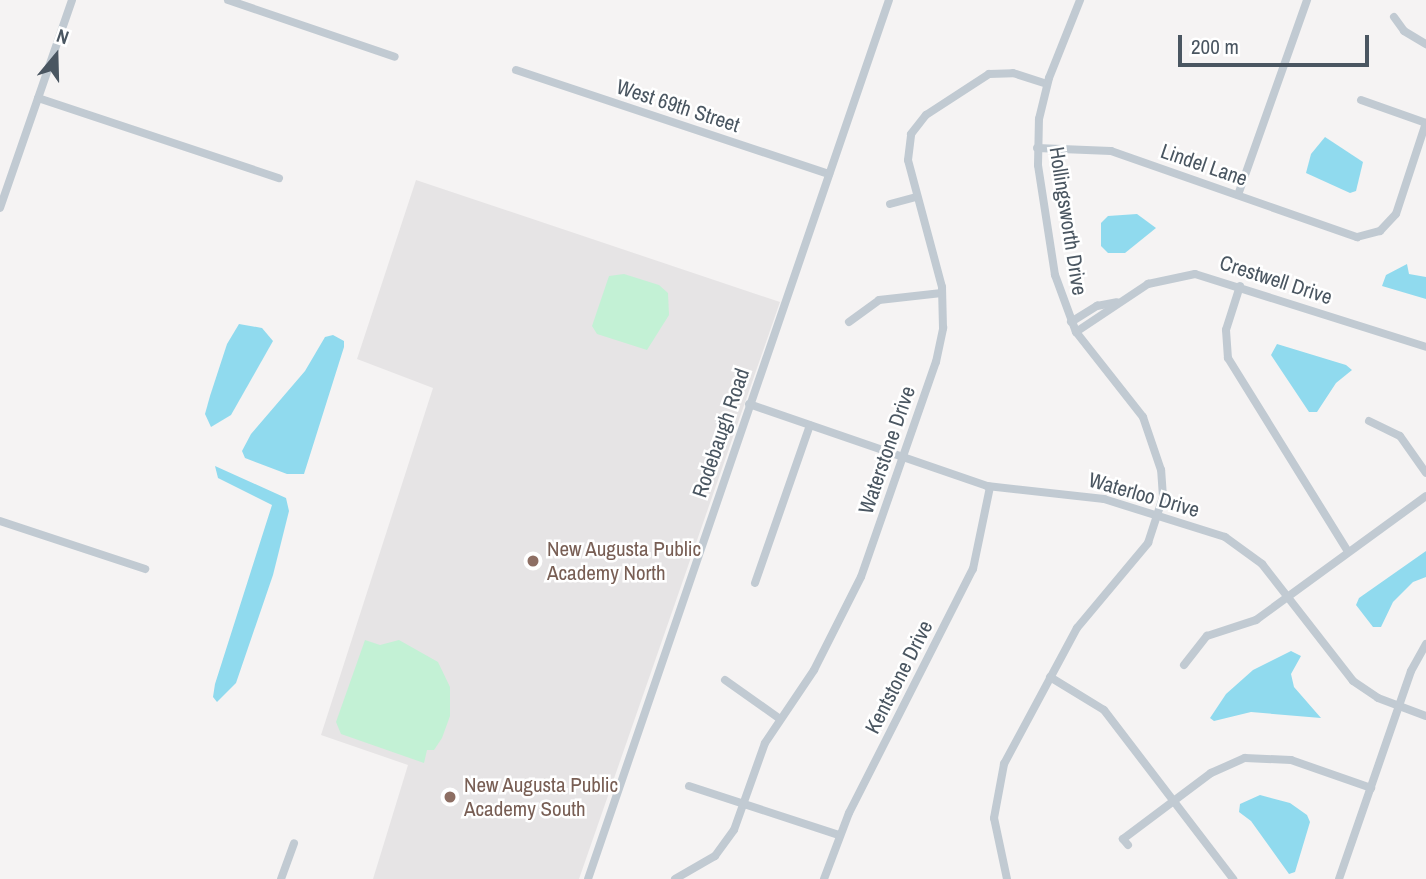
<!DOCTYPE html>
<html>
<head>
<meta charset="utf-8">
<style>
  body { margin:0 }
  #map { position:relative; width:1426px; height:879px; overflow:hidden; background:#f5f3f3; font-family:"Archivo Narrow",sans-serif }
  div>[style] { position:absolute }
  .education>* { inset:0; background:#e6e4e5 }
  .green>* { inset:0; background:#c3f1d5 }
  .water>* { inset:0; background:#90daee }
  .minor>* { height:8px; margin:-4px; padding:0 4px; transform-origin:4px; border-radius:4px; background:#c1cad2 }
  .dots>* { width:19px; height:19px; translate:-50% -50%; box-sizing:border-box; border:4px solid #fff; border-radius:50% }
  span { translate:-50% -50%; white-space:nowrap; text-align:center; line-height:1.15; -webkit-text-stroke:5px #fff; paint-order:stroke }
  .street-label { font-size:21px; color:#4a5661 }
  .education-label { font-size:21px; color:#785e54 }
  .left { translate:0 -50%; text-align:left }
  .north { position:absolute; left:21px; top:21px; width:70px; height:70px; -webkit-text-stroke:5px #fff; paint-order:stroke; rotate:19deg; font-size:19px; font-weight:700; line-height:28px; text-align:center; color:#4a5661 }
  .north::after { content:''; display:block; margin:auto; width:24px; height:32px; background:#4a5661; clip-path:polygon(50% 0,100% 100%,50% 72%,0 100%) }
  .scale { position:absolute; left:1178px; top:35px; width:191px; height:32px; box-sizing:border-box; border:4px solid #4a5661; border-top:0; padding-left:9px; font-size:21px; line-height:24px; white-space:nowrap; color:#4a5661; -webkit-text-stroke:5px #fff; paint-order:stroke }
</style>
</head>
<body>
<div id="map">
  <div class="education">
    <div style="clip-path:polygon(416px 180px,780px 302px,579px 879px,373px 879px,408px 765px,321px 735px,433px 388px,357px 359px)"></div>
  </div>
  <div class="green">
    <div style="clip-path:polygon(624px 274px,659px 285px,668px 293px,669px 315px,647px 350px,597px 334px,592px 326px,609px 276px)"></div>
    <div style="clip-path:polygon(365px 640px,380px 645px,399px 640px,438px 662px,450px 687px,450px 716px,442px 738px,434px 750px,427px 750px,424px 763px,341px 734px,336px 722px)"></div>
  </div>
  <div class="water">
    <div style="clip-path:polygon(1325px 137px,1363px 162px,1356px 191px,1350px 193px,1306px 173px,1311px 154px)"></div>
    <div style="clip-path:polygon(1137px 214px,1156px 228px,1125px 253px,1108px 253px,1101px 246px,1101px 223px,1108px 216px)"></div>
    <div style="clip-path:polygon(1407px 264px,1409px 274px,1426px 277px,1426px 299px,1382px 286px,1386px 275px)"></div>
    <div style="clip-path:polygon(239px 324px,262px 328px,273px 341px,231px 415px,211px 427px,205px 414px,210px 396px,227px 344px)"></div>
    <div style="clip-path:polygon(333px 335px,344px 341px,344px 347px,304px 474px,287px 474px,245px 458px,242px 451px,251px 434px,305px 371px,325px 337px)"></div>
    <div style="clip-path:polygon(1277px 344px,1346px 365px,1352px 370px,1336px 383px,1317px 412px,1309px 412px,1271px 355px)"></div>
    <div style="clip-path:polygon(215px 466px,286px 498px,289px 511px,273px 575px,236px 683px,217px 702px,213px 697px,215px 684px,272px 505px,218px 478px)"></div>
    <div style="clip-path:polygon(1426px 551px,1426px 577px,1413px 582px,1393px 602px,1381px 627px,1373px 627px,1356px 605px,1359px 598px)"></div>
    <div style="clip-path:polygon(1291px 651px,1301px 656px,1291px 674px,1294px 687px,1321px 718px,1251px 712px,1214px 721px,1210px 718px,1226px 694px,1253px 670px)"></div>
    <div style="clip-path:polygon(1260px 795px,1290px 803px,1307px 815px,1310px 822px,1295px 872px,1289px 874px,1251px 821px,1239px 812px,1240px 804px)"></div>
  </div>
  <div class="minor">
    <div style="left:228px;top:0;width:176px;rotate:18.8deg"></div>
    <div style="left:1394px;top:17px;width:17px;rotate:54deg"></div>
    <div style="left:1404px;top:31px;width:26px;rotate:31deg"></div>
    <div style="left:516px;top:70px;width:330px;rotate:18.4deg"></div>
    <div style="left:38px;top:98px;width:254px;rotate:18.4deg"></div>
    <div style="left:1361px;top:100px;width:69px;rotate:19.5deg"></div>
    <div style="left:1037px;top:148px;width:74px;rotate:2.3deg"></div>
    <div style="left:1111px;top:151px;width:261px;rotate:19.3deg"></div>
    <div style="left:1357px;top:237px;width:24px;rotate:-15deg"></div>
    <div style="left:1380px;top:231px;width:23px;rotate:-47deg"></div>
    <div style="left:1396px;top:214px;width:96px;rotate:-71.8deg"></div>
    <div style="left:1238px;top:195px;width:207px;rotate:-70.5deg"></div>
    <div style="left:890px;top:204px;width:28px;rotate:-15deg"></div>
    <div style="left:0;top:208px;width:220px;rotate:-70.9deg"></div>
    <div style="left:1240px;top:286px;width:46px;rotate:107.7deg"></div>
    <div style="left:1226px;top:330px;width:28px;rotate:86deg"></div>
    <div style="left:1228px;top:358px;width:226px;rotate:58.2deg"></div>
    <div style="left:849px;top:322px;width:37px;rotate:-36deg"></div>
    <div style="left:879px;top:300px;width:63px;rotate:-6.3deg"></div>
    <div style="left:1071px;top:322px;width:31px;rotate:-32deg"></div>
    <div style="left:1097px;top:306px;width:20px;rotate:-11deg"></div>
    <div style="left:1076px;top:332px;width:87px;rotate:-33.7deg"></div>
    <div style="left:1148px;top:284px;width:48px;rotate:-12deg"></div>
    <div style="left:1195px;top:274px;width:242px;rotate:17.5deg"></div>
    <div style="left:749px;top:404px;width:252px;rotate:19deg"></div>
    <div style="left:987px;top:486px;width:118px;rotate:6.3deg"></div>
    <div style="left:1104px;top:499px;width:127px;rotate:17.4deg"></div>
    <div style="left:1225px;top:537px;width:46px;rotate:36.1deg"></div>
    <div style="left:1262px;top:564px;width:148px;rotate:52.1deg"></div>
    <div style="left:1353px;top:681px;width:30px;rotate:34deg"></div>
    <div style="left:1378px;top:698px;width:51px;rotate:20.6deg"></div>
    <div style="left:1369px;top:421px;width:34px;rotate:26deg"></div>
    <div style="left:1400px;top:436px;width:45px;rotate:54.9deg"></div>
    <div style="left:0;top:521px;width:153px;rotate:18.3deg"></div>
    <div style="left:755px;top:583px;width:167px;rotate:-70.8deg"></div>
    <div style="left:1184px;top:665px;width:37px;rotate:-52deg"></div>
    <div style="left:1207px;top:636px;width:52px;rotate:-18.1deg"></div>
    <div style="left:1256px;top:620px;width:210px;rotate:-36.1deg"></div>
    <div style="left:1050px;top:677px;width:63px;rotate:31.4deg"></div>
    <div style="left:1104px;top:710px;width:213px;rotate:52.6deg"></div>
    <div style="left:725px;top:680px;width:67px;rotate:35.3deg"></div>
    <div style="left:689px;top:786px;width:158px;rotate:18.1deg"></div>
    <div style="left:1128px;top:845px;width:8px;rotate:-130deg"></div>
    <div style="left:1123px;top:839px;width:110px;rotate:-36.9deg"></div>
    <div style="left:1211px;top:773px;width:37px;rotate:-24deg"></div>
    <div style="left:1245px;top:758px;width:46px;rotate:2.5deg"></div>
    <div style="left:1291px;top:760px;width:85px;rotate:19.3deg"></div>
    <div style="left:281px;top:879px;width:38px;rotate:-70deg"></div>
    <div style="left:588px;top:879px;width:929px;rotate:-71.1deg"></div>
    <div style="left:675px;top:879px;width:46px;rotate:-29.9deg"></div>
    <div style="left:715px;top:856px;width:32px;rotate:-54deg"></div>
    <div style="left:734px;top:830px;width:92px;rotate:-70.4deg"></div>
    <div style="left:765px;top:743px;width:88px;rotate:-56.1deg"></div>
    <div style="left:814px;top:670px;width:104px;rotate:-63.2deg"></div>
    <div style="left:861px;top:577px;width:228px;rotate:-70.8deg"></div>
    <div style="left:936px;top:362px;width:35px;rotate:-78deg"></div>
    <div style="left:943px;top:328px;width:41px;rotate:-91.4deg"></div>
    <div style="left:942px;top:287px;width:131px;rotate:-105deg"></div>
    <div style="left:908px;top:160px;width:26px;rotate:-83deg"></div>
    <div style="left:911px;top:134px;width:24px;rotate:-52deg"></div>
    <div style="left:926px;top:115px;width:75px;rotate:-33.1deg"></div>
    <div style="left:989px;top:74px;width:24px;rotate:-2deg"></div>
    <div style="left:1013px;top:73px;width:35px;rotate:18deg"></div>
    <div style="left:824px;top:879px;width:71px;rotate:-69.3deg"></div>
    <div style="left:849px;top:813px;width:274px;rotate:-63.1deg"></div>
    <div style="left:973px;top:569px;width:84px;rotate:-78.3deg"></div>
    <div style="left:1007px;top:879px;width:62px;rotate:-102deg"></div>
    <div style="left:994px;top:818px;width:55px;rotate:-79.5deg"></div>
    <div style="left:1004px;top:764px;width:154px;rotate:-61.8deg"></div>
    <div style="left:1077px;top:628px;width:111px;rotate:-50.1deg"></div>
    <div style="left:1148px;top:543px;width:48px;rotate:-71.9deg"></div>
    <div style="left:1163px;top:497px;width:27px;rotate:-94deg"></div>
    <div style="left:1161px;top:470px;width:56px;rotate:-108.8deg"></div>
    <div style="left:1143px;top:417px;width:108px;rotate:-128.2deg"></div>
    <div style="left:1076px;top:332px;width:61px;rotate:-110.2deg"></div>
    <div style="left:1055px;top:275px;width:111px;rotate:-98.8deg"></div>
    <div style="left:1038px;top:165px;width:46px;rotate:-88.8deg"></div>
    <div style="left:1039px;top:119px;width:42px;rotate:-76.3deg"></div>
    <div style="left:1049px;top:78px;width:84px;rotate:-68.3deg"></div>
    <div style="left:1339px;top:879px;width:220px;rotate:-70.9deg"></div>
    <div style="left:1411px;top:671px;width:31px;rotate:-61deg"></div>
  </div>
  <div class="dots">
    <div style="left:533px;top:561px;background:#8d6e63"></div>
    <div style="left:450px;top:797px;background:#8d6e63"></div>
  </div>
  <div class="street-label">
    <span style="left:678px;top:106px;rotate:18deg">West 69th Street</span>
    <span style="left:1204px;top:165px;rotate:19deg">Lindel Lane</span>
    <span style="left:1068px;top:221px;rotate:81deg">Hollingsworth Drive</span>
    <span style="left:1276px;top:280px;rotate:18deg">Crestwell Drive</span>
    <span style="left:721px;top:433px;rotate:-71deg">Rodebaugh Road</span>
    <span style="left:887px;top:450px;rotate:-71deg">Waterstone Drive</span>
    <span style="left:1144px;top:495px;rotate:16deg">Waterloo Drive</span>
    <span style="left:899px;top:677px;rotate:-63deg">Kentstone Drive</span>
  </div>
  <div class="education-label">
    <span class="left" style="left:547px;top:561px">New Augusta Public<br>Academy North</span>
    <span class="left" style="left:464px;top:797px">New Augusta Public<br>Academy South</span>
  </div>
  <div class="north">N</div>
  <div class="scale">200 m</div>
</div>
</body>
</html>
